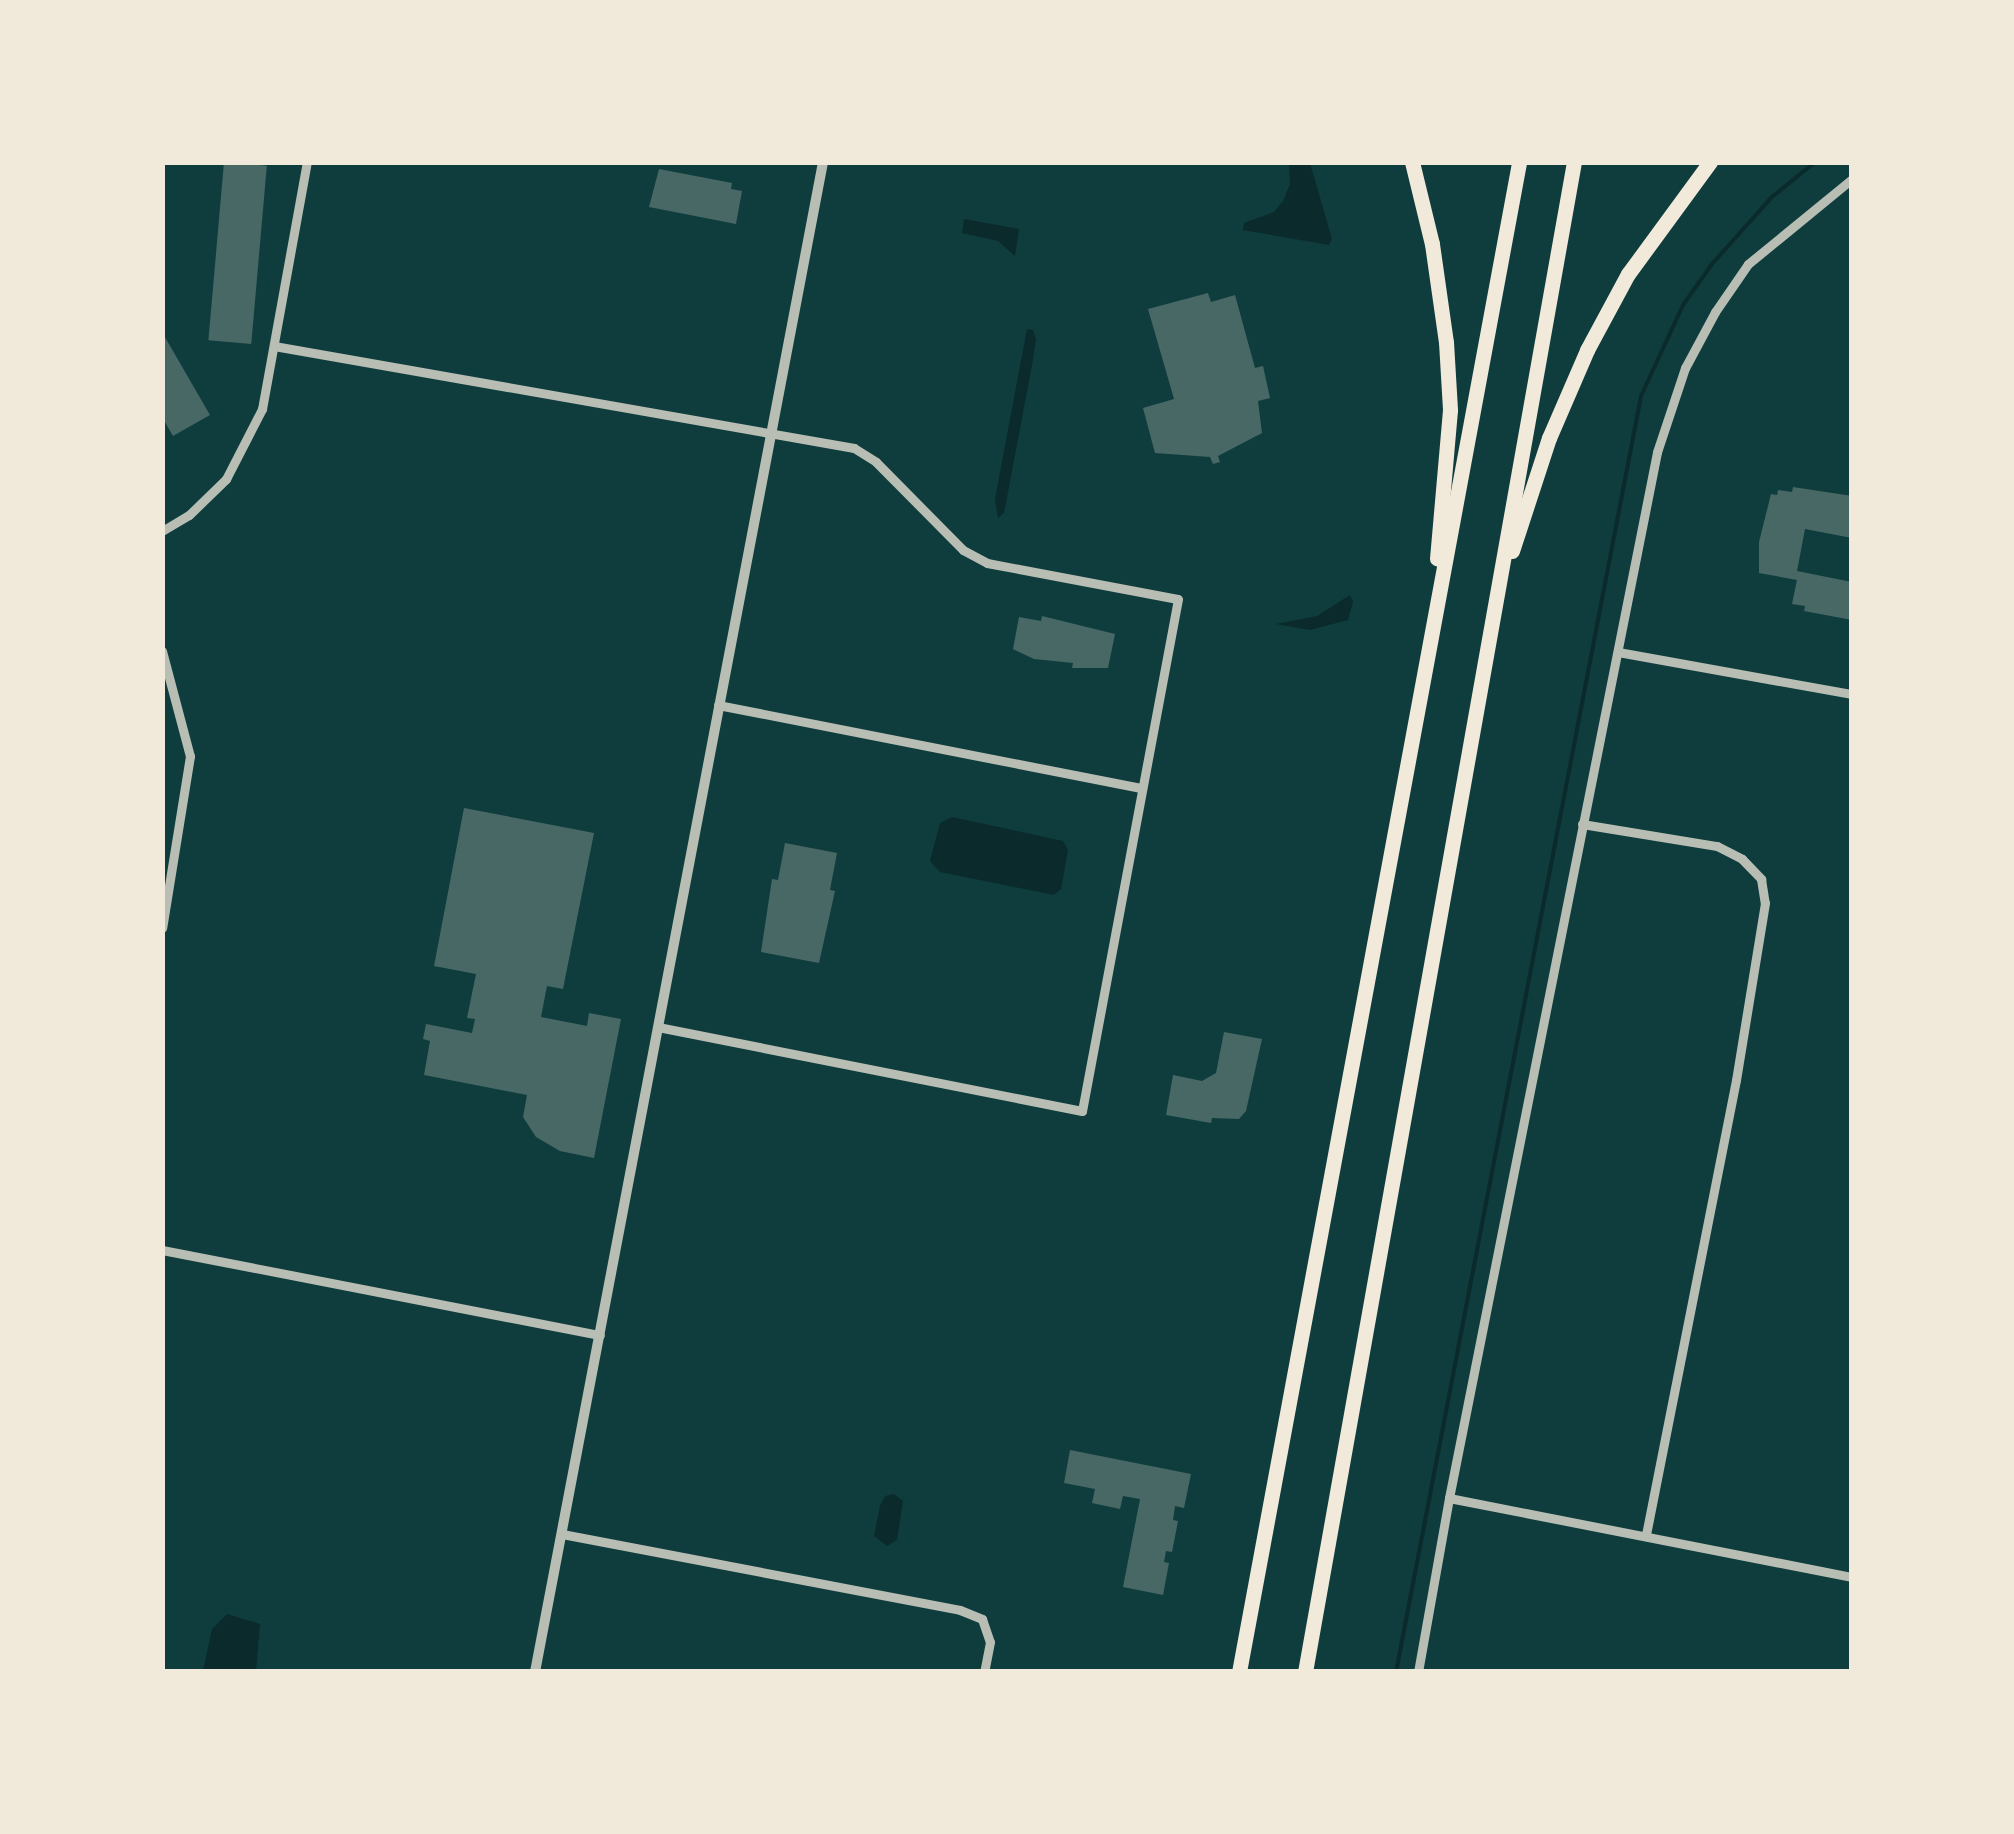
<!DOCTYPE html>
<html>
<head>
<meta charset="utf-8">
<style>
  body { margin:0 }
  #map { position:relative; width:2014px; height:1834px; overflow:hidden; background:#0f3d3e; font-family:"Archivo Narrow",sans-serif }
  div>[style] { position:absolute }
  .water>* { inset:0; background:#0a2a2b }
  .stream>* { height:4px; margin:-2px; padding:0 2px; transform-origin:2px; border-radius:2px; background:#0a2a2b }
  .building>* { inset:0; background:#486865; transform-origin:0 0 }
  .minor>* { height:9px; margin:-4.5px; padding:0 4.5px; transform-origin:4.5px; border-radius:4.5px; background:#b8beb3 }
  .tertiary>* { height:10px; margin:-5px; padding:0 5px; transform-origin:5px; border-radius:5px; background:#b8beb3 }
  .motorway>* { height:15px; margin:-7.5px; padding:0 7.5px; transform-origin:7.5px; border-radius:7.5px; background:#f1e9da }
  span { translate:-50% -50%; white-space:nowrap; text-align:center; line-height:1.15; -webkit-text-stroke:8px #f1e9da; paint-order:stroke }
  .frame { position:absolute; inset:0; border:165px solid #f1e9da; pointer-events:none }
</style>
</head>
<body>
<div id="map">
  <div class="water">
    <div style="clip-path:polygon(1289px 163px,1310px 163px,1332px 239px,1329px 245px,1243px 230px,1244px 223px,1274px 212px,1283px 201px,1290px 184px)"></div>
    <div style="clip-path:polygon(964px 219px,1019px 229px,1015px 256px,998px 241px,962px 233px)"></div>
    <div style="clip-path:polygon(1027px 329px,1033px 330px,1036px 340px,1032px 365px,1004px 513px,998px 518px,995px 499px)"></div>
    <div style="clip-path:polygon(1350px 595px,1353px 602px,1348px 620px,1310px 630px,1276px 624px,1317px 616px)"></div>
    <div style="clip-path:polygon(952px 817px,1063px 841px,1068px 850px,1061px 889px,1054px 895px,940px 872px,930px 861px,940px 823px)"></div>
    <div style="clip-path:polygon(894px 1494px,903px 1501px,897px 1540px,887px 1546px,874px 1536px,880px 1506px,885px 1496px)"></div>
    <div style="clip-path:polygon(227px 1614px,260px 1624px,256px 1671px,203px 1671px,212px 1629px)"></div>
  </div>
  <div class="stream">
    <div style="left:1396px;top:1672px;width:1299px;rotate:-79.13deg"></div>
    <div style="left:1641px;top:396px;width:100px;rotate:-65.2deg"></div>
    <div style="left:1683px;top:305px;width:50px;rotate:-54.7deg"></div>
    <div style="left:1712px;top:264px;width:90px;rotate:-48.2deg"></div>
    <div style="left:1772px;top:197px;width:55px;rotate:-39.1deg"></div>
  </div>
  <div class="building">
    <div style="left:224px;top:162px;width:43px;height:179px;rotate:5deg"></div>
    <div style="clip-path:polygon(659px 169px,732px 183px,731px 189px,742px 191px,736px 224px,649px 207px)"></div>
    <div style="clip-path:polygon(1208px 293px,1211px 302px,1235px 295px,1255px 368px,1263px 366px,1270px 398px,1258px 401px,1262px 433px,1218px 456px,1220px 462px,1213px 464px,1210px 457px,1155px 453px,1143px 408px,1174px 399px,1148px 309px)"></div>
    <div style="clip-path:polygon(162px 332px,210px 415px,173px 436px,162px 417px)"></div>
    <div style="clip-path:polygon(1793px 487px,1852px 496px,1852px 538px,1805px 529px,1797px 571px,1852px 582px,1852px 620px,1804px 611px,1805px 606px,1792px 604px,1797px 580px,1759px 573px,1759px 542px,1771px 494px,1777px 495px,1778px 490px,1792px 492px)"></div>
    <div style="clip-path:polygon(1042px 616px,1115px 634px,1108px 668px,1072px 668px,1073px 663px,1034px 659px,1013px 649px,1019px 617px,1041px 621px)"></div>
    <div style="clip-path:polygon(464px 808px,594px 833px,563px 989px,547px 986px,541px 1017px,587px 1026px,589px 1013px,621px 1019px,594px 1158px,560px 1151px,536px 1137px,523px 1117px,527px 1095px,424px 1075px,430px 1041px,423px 1039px,426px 1024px,472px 1033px,475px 1019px,467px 1018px,476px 974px,434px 966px)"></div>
    <div style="clip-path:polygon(785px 843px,837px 853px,830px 890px,835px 891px,819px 963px,761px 952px,772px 879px,778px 880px)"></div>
    <div style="clip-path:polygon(1224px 1032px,1262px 1039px,1246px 1111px,1239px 1119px,1212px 1118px,1211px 1123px,1166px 1115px,1173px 1075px,1202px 1081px,1216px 1073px)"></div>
    <div style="clip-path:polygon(1070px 1450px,1191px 1474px,1184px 1508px,1175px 1506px,1173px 1520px,1178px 1521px,1172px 1552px,1166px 1551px,1164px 1562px,1169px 1563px,1163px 1595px,1123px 1587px,1140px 1499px,1123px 1496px,1120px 1509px,1092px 1503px,1095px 1489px,1064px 1483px)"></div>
  </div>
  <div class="minor">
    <div style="left:274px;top:346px;width:589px;rotate:9.97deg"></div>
    <div style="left:854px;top:448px;width:26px;rotate:32deg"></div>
    <div style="left:876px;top:462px;width:124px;rotate:45.3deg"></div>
    <div style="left:963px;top:550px;width:27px;rotate:28deg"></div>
    <div style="left:987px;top:563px;width:194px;rotate:10.7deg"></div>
    <div style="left:1178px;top:599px;width:521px;rotate:100.62deg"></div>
    <div style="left:1082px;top:1111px;width:431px;rotate:-168.8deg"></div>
    <div style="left:162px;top:531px;width:31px;rotate:-31deg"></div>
    <div style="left:189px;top:515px;width:52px;rotate:-44.2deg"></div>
    <div style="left:226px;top:479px;width:79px;rotate:-62.8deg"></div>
    <div style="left:262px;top:409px;width:251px;rotate:-79.7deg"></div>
    <div style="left:162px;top:651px;width:109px;rotate:75.1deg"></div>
    <div style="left:190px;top:756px;width:174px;rotate:99.2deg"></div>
    <div style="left:1618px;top:652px;width:238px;rotate:10.2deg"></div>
    <div style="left:718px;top:705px;width:431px;rotate:11.1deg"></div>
    <div style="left:1582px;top:824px;width:137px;rotate:9.3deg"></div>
    <div style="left:1717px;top:846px;width:28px;rotate:27deg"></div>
    <div style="left:1742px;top:859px;width:28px;rotate:46deg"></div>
    <div style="left:1761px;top:879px;width:24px;rotate:81deg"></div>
    <div style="left:1765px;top:903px;width:179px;rotate:99.3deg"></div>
    <div style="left:1736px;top:1080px;width:465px;rotate:101.2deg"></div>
    <div style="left:162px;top:1250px;width:446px;rotate:11deg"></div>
    <div style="left:1449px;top:1498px;width:411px;rotate:11.1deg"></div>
    <div style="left:562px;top:1534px;width:405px;rotate:10.8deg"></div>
    <div style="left:960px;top:1610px;width:24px;rotate:22deg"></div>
    <div style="left:982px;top:1619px;width:24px;rotate:71deg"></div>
    <div style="left:990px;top:1642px;width:31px;rotate:101deg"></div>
    <div style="left:1418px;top:1672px;width:177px;rotate:-79.9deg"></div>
    <div style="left:1449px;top:1498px;width:1066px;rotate:-78.75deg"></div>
    <div style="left:1657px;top:452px;width:89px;rotate:-71.6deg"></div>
    <div style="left:1685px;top:368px;width:64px;rotate:-61.8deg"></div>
    <div style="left:1715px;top:312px;width:58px;rotate:-55.5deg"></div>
    <div style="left:1748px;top:264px;width:134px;rotate:-39.3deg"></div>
  </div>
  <div class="tertiary">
    <div style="left:535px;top:1672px;width:1537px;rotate:-79.2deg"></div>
  </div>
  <div class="motorway">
    <div style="left:1412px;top:162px;width:84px;rotate:76.3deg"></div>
    <div style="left:1432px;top:244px;width:99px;rotate:81.9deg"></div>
    <div style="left:1446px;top:342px;width:68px;rotate:86.6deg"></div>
    <div style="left:1450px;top:410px;width:149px;rotate:95deg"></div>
    <div style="left:1512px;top:551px;width:119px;rotate:-71.9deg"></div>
    <div style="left:1549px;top:438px;width:96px;rotate:-66.6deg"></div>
    <div style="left:1587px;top:350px;width:86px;rotate:-61.7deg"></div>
    <div style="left:1628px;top:274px;width:139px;rotate:-53.8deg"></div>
    <div style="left:1239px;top:1672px;width:1536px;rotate:-79.49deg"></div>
    <div style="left:1305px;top:1672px;width:1534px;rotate:-79.9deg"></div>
  </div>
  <div class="frame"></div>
</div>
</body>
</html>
